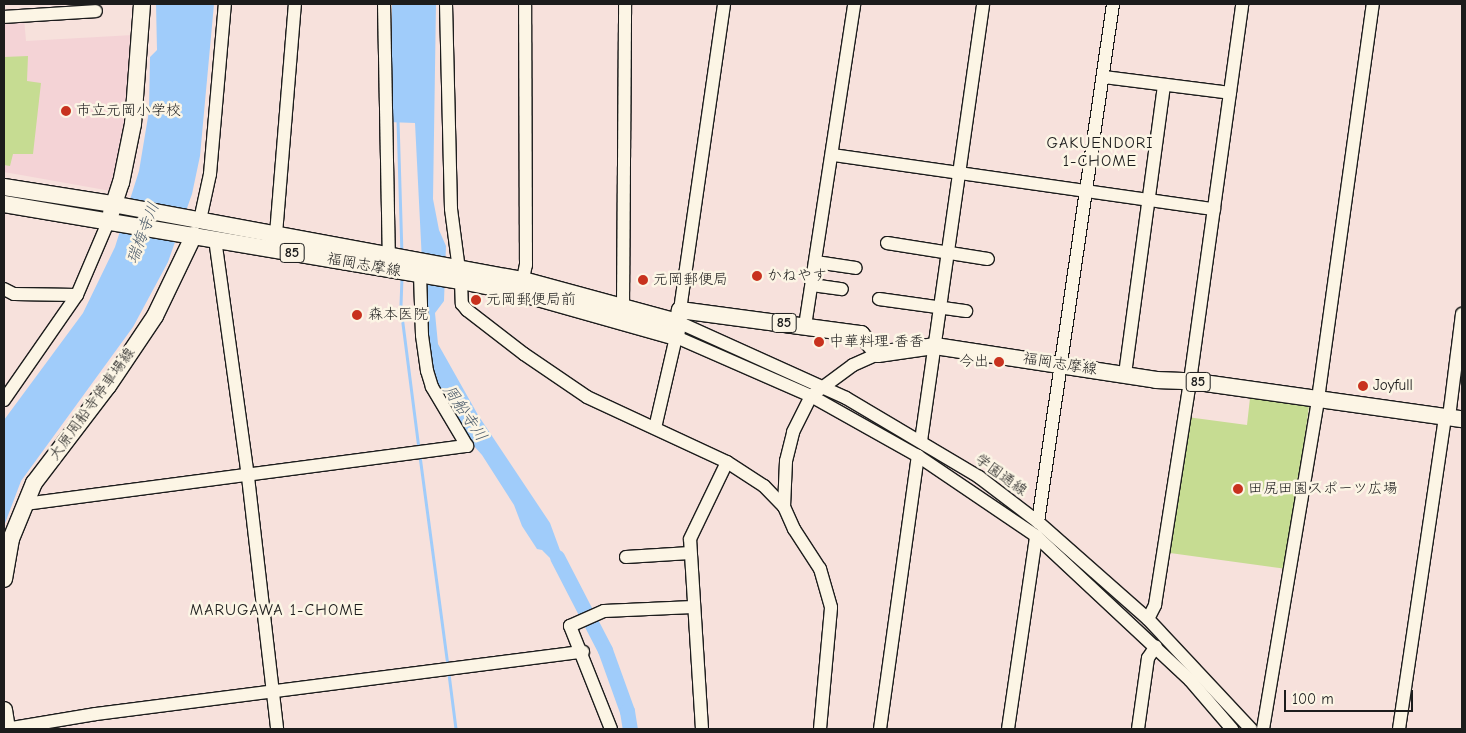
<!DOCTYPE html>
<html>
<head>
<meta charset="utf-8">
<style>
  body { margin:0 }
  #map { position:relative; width:1466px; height:733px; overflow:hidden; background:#f7e1dc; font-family:"Comic Neue","Klee One",sans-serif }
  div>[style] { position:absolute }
  .built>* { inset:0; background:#f4d3d6 }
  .green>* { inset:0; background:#c6dc92 }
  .water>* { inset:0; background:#a0ccfa }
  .stream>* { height:2.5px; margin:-1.25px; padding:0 1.25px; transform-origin:1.25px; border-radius:1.25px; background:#a0ccfa }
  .river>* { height:15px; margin:-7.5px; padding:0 7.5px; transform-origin:7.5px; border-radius:7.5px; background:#a0ccfa }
  .roads { filter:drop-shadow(1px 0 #1c1c1c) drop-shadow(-1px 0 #1c1c1c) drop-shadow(0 1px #1c1c1c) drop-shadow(0 -1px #1c1c1c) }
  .minor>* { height:12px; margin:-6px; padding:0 6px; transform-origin:6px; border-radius:6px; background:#fcf5e5 }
  .major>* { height:16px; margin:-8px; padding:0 8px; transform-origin:8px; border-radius:8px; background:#fcf5e5 }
  .dots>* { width:14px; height:14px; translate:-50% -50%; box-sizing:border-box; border:2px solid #fcf5e5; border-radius:50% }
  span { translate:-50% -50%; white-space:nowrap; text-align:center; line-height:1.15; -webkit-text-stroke:5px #fcf5e5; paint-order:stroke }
  .shield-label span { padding:1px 4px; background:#fcf5e5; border:1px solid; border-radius:4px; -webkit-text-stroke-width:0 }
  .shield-label { font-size:14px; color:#1c1c1c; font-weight:700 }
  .poi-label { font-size:15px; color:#1c1c1c }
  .left { translate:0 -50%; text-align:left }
  .right { translate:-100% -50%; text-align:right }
  .street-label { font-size:15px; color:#1c1c1c }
  .neighbourhood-label { font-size:16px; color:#1c1c1c; letter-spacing:1px }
  .water-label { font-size:16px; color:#4a5a6a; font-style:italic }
  .frame { position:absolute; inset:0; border:5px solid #1c1c1c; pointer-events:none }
  .scale { position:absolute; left:1284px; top:690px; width:129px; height:22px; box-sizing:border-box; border:2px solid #1c1c1c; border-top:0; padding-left:6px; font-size:15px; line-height:18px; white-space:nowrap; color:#1c1c1c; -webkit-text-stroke:4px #fcf5e5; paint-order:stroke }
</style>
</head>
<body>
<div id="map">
  <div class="built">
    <div style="clip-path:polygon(24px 18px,26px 41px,133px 35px,127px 124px,111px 191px,4px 172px,4px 19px)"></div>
  </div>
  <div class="green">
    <div style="clip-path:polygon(28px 56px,27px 81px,41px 83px,33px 154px,13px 154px,10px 166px,4px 165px,4px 57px)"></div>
    <div style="clip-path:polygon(1250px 398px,1309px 406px,1287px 569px,1170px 553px,1187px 417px,1247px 425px)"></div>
  </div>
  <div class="water">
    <div style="clip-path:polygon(156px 4px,214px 4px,200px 156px,192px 194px,168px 262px,133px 327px,21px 481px,4px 526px,4px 420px,83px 313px,115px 247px,139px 171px,149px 111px,150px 57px,157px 50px)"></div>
    <div style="clip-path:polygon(392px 4px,436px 4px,433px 199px,439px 230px,446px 246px,444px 301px,435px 313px,438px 344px,478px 415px,550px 523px,568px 572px,562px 579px,553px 561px,542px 550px,537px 549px,522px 526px,514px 505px,482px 455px,465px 436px,434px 383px,424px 301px,415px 123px,388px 122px,392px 80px)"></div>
  </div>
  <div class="stream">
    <div style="left:398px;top:120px;width:132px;rotate:88.3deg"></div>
    <div style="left:402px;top:277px;width:31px;rotate:92deg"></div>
    <div style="left:401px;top:308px;width:141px;rotate:82.7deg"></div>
    <div style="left:420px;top:456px;width:212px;rotate:82.4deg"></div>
    <div style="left:449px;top:674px;width:55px;rotate:82.7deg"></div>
  </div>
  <div class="river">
    <div style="left:557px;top:557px;width:105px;rotate:62.7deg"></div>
    <div style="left:605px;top:650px;width:65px;rotate:70.2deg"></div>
    <div style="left:627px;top:711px;width:18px;rotate:81deg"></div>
  </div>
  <div class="roads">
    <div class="minor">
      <div style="left:384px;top:4px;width:253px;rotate:88.9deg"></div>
      <div style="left:446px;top:4px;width:205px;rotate:88.6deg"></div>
      <div style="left:451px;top:209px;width:62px;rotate:82.5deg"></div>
      <div style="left:4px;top:17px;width:92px;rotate:-3.7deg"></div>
      <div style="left:1104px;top:77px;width:127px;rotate:7.2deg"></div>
      <div style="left:833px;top:155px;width:385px;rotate:8.1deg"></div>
      <div style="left:200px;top:220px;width:47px;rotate:-77.7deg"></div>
      <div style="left:210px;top:174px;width:171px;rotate:-85deg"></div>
      <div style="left:215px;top:239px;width:240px;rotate:82.1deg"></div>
      <div style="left:248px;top:477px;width:254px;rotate:83.4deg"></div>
      <div style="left:271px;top:242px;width:9px;rotate:-58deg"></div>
      <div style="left:276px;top:234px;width:231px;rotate:-85.3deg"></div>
      <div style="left:887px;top:243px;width:102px;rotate:9deg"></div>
      <div style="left:816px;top:262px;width:40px;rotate:8.5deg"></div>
      <div style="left:461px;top:281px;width:23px;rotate:88deg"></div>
      <div style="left:462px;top:304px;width:8px;rotate:50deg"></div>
      <div style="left:467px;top:310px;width:72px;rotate:37.7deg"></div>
      <div style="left:524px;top:354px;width:76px;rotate:34.3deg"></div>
      <div style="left:587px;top:397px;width:154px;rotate:24.9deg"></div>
      <div style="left:727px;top:462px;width:44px;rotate:33deg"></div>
      <div style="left:764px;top:486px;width:29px;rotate:46deg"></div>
      <div style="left:812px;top:285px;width:30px;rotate:8deg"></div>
      <div style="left:521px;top:288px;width:24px;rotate:-78deg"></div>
      <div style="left:526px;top:265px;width:261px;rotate:-90.2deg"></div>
      <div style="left:4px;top:289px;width:11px;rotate:27deg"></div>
      <div style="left:14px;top:294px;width:63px;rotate:0.9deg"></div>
      <div style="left:879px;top:299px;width:88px;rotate:7.9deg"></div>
      <div style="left:623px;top:306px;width:302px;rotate:-89.6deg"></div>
      <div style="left:680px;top:310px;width:309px;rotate:-81.8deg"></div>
      <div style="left:678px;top:322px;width:184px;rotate:24.3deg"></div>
      <div style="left:846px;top:398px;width:155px;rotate:30.7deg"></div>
      <div style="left:979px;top:477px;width:74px;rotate:37.3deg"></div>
      <div style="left:1038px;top:522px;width:147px;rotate:41.4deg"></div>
      <div style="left:1148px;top:619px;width:151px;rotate:46.9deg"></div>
      <div style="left:805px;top:326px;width:326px;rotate:-81.3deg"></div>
      <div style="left:1125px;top:374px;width:291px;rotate:-82.3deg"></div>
      <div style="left:4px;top:400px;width:128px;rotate:-55.2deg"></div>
      <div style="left:77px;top:295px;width:82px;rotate:-66.9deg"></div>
      <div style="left:1449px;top:417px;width:104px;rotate:-82.8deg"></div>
      <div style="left:655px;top:428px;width:93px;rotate:-77deg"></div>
      <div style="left:676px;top:337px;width:147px;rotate:23.6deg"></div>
      <div style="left:811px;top:396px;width:123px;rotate:29.3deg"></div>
      <div style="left:918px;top:456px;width:143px;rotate:34.1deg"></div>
      <div style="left:1036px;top:536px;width:211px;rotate:43.1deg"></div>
      <div style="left:1190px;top:680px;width:65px;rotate:49.4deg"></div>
      <div style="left:921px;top:441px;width:441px;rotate:-81.9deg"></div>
      <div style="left:25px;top:504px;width:446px;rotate:-7.5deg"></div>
      <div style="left:467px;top:446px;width:69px;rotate:-120.7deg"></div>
      <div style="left:432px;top:387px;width:17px;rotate:-107deg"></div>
      <div style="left:427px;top:371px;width:36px;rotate:-98deg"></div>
      <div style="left:422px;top:335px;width:61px;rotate:-91.9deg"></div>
      <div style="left:1038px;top:522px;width:523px;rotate:-81.76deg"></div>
      <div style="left:626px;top:557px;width:64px;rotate:-3.6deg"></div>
      <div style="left:1148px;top:619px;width:16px;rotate:-63deg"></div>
      <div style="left:1155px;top:605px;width:227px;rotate:-81.1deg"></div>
      <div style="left:1190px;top:381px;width:381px;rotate:-82.1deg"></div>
      <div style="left:6px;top:729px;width:91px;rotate:-9.5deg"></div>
      <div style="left:96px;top:714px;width:491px;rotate:-7.3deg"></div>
      <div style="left:611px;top:729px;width:111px;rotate:-111.7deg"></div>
      <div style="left:570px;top:626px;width:37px;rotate:-24deg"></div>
      <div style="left:604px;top:611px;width:89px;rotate:-2.6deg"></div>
      <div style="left:702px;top:729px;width:190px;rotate:-93.6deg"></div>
      <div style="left:690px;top:539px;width:85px;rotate:-64.3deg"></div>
      <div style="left:820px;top:729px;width:122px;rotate:-84.8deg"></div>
      <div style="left:831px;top:607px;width:40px;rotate:-106deg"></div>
      <div style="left:820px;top:569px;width:48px;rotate:-123deg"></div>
      <div style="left:794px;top:529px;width:24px;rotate:-114deg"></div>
      <div style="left:784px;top:507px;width:46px;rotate:-87.5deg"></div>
      <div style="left:786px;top:461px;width:30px;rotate:-76deg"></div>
      <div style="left:793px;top:432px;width:40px;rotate:-63.4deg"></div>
      <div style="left:811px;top:396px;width:52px;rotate:-36.4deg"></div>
      <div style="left:853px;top:365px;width:27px;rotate:-24deg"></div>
      <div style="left:880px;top:729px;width:276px;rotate:-82.1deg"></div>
      <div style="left:1008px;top:729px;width:195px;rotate:-81.7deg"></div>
      <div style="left:1138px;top:729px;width:72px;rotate:-82deg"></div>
      <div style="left:1148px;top:658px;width:14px;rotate:-56deg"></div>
      <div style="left:1263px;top:729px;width:335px;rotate:-80.5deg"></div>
      <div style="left:1318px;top:399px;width:399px;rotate:-82.1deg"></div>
      <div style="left:1399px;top:729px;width:316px;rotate:-81.6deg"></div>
    </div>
    <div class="major">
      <div style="left:4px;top:187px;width:109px;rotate:8.9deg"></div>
      <div style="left:112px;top:204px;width:418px;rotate:10.5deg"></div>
      <div style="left:523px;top:280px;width:161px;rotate:15.2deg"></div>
      <div style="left:4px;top:204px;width:463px;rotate:9.6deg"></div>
      <div style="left:461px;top:281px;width:60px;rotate:11.5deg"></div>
      <div style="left:520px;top:293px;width:162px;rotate:15.8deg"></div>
      <div style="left:676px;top:337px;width:27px;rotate:-82deg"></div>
      <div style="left:680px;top:310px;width:183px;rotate:7.6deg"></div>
      <div style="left:861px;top:334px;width:26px;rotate:50deg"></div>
      <div style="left:878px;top:354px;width:58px;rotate:-8deg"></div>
      <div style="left:935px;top:346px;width:224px;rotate:8.7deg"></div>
      <div style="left:1156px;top:380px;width:34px;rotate:2deg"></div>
      <div style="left:1190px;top:381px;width:275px;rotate:8deg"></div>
      <div style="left:111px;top:213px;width:32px;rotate:-72deg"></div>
      <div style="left:121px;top:183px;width:60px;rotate:-78.5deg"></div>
      <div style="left:133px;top:124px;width:120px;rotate:-85.7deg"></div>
      <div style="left:4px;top:579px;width:41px;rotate:-80.1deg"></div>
      <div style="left:11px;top:539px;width:61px;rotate:-67.7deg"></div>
      <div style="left:34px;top:483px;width:122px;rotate:-52.7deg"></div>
      <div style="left:108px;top:386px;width:84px;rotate:-56.1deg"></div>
      <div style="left:155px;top:316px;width:90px;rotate:-64.3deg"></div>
      <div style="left:4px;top:710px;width:19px;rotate:81deg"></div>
    </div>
  </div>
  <div class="dots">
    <div style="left:66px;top:111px;background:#c8321e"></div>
    <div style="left:757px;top:276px;background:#c8321e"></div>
    <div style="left:643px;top:280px;background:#c8321e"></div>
    <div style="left:476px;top:300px;background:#c8321e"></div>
    <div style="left:357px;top:315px;background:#c8321e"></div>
    <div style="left:819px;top:342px;background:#c8321e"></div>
    <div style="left:999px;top:362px;background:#c8321e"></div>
    <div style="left:1363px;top:386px;background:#c8321e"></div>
    <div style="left:1238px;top:489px;background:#c8321e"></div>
  </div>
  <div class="shield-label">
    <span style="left:292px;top:253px">85</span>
    <span style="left:784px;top:323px">85</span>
    <span style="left:1198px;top:382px">85</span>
  </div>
  <div class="poi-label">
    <span class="left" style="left:76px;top:111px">市立元岡小学校</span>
    <span class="left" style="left:767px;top:276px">かねやす</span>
    <span class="left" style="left:653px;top:280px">元岡郵便局</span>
    <span class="left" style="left:486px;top:300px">元岡郵便局前</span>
    <span class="left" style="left:368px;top:315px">森本医院</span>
    <span class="left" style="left:829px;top:342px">中華料理 香香</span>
    <span class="right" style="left:989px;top:362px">今出</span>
    <span class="left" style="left:1373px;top:386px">Joyfull</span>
    <span class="left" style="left:1248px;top:489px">田尻田園スポーツ広場</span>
  </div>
  <div class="street-label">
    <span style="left:364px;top:265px;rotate:10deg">福岡志摩線</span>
    <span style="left:1060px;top:364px;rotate:9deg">福岡志摩線</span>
    <span style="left:92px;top:404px;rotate:-54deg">大原周船寺停車場線</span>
    <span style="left:1001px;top:475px;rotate:36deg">学園通線</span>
  </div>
  <div class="neighbourhood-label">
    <span style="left:1100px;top:152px">GAKUENDORI<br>1-CHOME</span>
    <span style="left:277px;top:610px">MARUGAWA 1-CHOME</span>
  </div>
  <div class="water-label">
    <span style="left:143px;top:233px;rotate:-69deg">瑞梅寺川</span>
    <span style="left:465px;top:413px;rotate:56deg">周船寺川</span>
  </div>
  <div class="frame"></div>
  <div class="scale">100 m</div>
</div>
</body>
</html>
